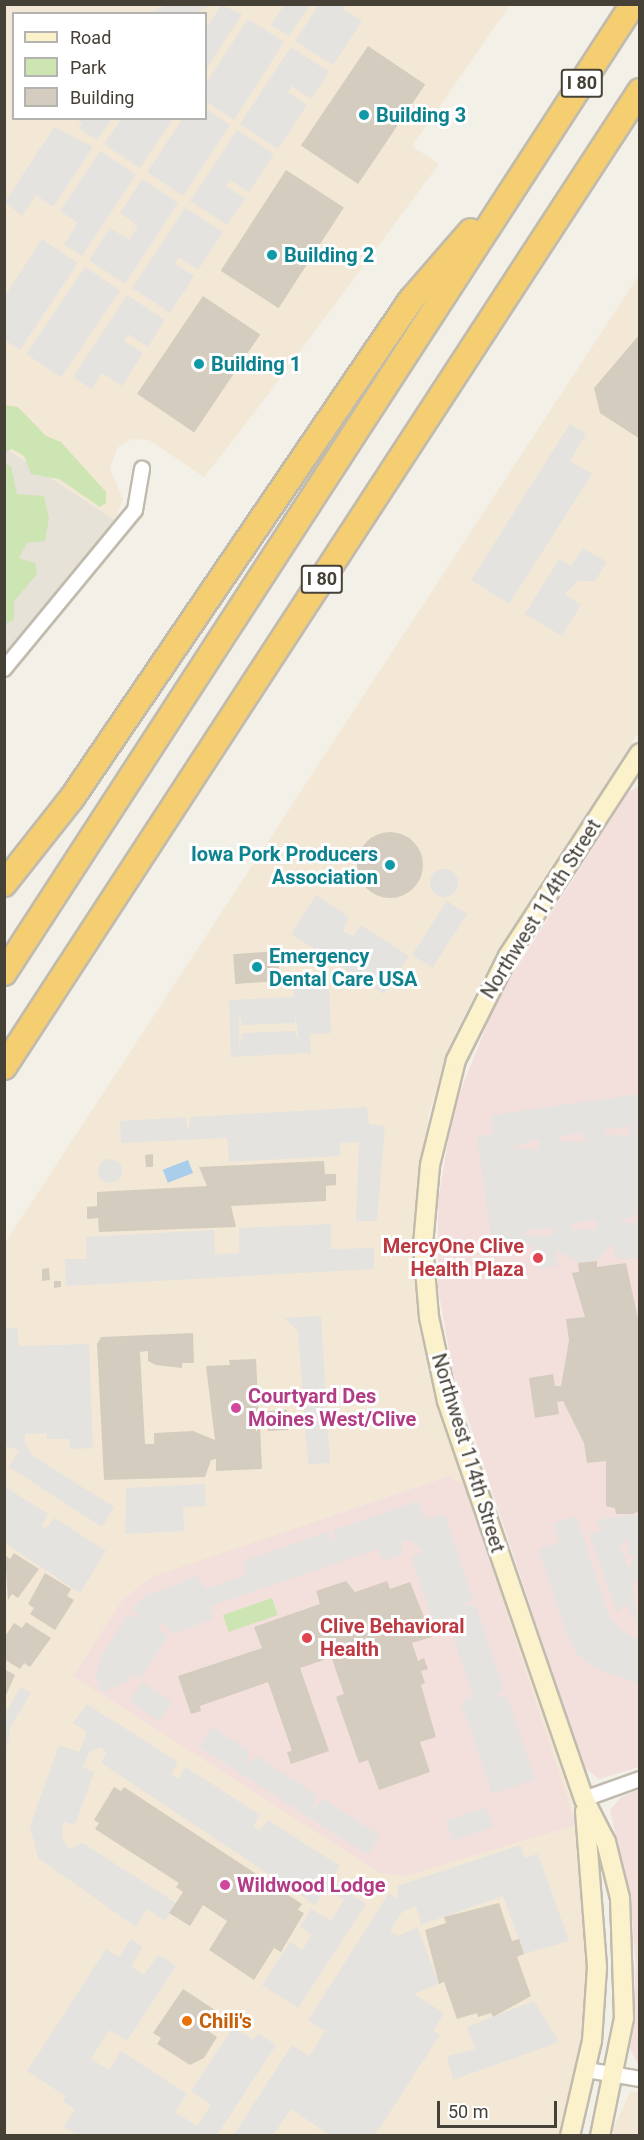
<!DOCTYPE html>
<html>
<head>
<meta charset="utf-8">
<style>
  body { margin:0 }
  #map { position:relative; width:644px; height:2140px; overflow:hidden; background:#f3f0e8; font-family:Roboto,sans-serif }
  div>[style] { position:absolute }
  .residential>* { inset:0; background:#e7e2d7 }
  .commercial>* { inset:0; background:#f3e8d5 }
  .medical>* { inset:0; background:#f3e0dc }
  .green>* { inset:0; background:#cde5b3; transform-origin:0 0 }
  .parking>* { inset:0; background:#e4e3e0; transform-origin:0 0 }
  .round { border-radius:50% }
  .water>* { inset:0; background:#a8ceec; transform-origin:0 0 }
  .building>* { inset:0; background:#d4ccbe; transform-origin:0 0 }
  .roads { filter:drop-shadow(2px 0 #c1bbae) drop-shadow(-2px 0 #c1bbae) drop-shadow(0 2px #c1bbae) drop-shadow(0 -2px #c1bbae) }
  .street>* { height:14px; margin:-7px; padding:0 7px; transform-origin:7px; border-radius:7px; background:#fff }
  .secondary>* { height:18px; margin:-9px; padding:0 9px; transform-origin:9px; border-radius:9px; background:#fbf1ca }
  .highway>* { height:24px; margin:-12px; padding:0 12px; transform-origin:12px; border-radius:12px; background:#f5ce71 }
  .dots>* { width:16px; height:16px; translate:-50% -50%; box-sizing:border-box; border:3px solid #fff; border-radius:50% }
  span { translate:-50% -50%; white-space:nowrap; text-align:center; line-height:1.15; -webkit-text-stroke:6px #fff; paint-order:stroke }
  .shield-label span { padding:2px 4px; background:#fff; border:2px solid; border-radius:4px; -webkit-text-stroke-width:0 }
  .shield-label { font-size:18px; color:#464137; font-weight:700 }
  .culture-label { font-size:20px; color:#0d838f; font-weight:700 }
  .left { translate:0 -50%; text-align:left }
  .right { translate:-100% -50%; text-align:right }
  .street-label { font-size:20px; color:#464137 }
  .health-label { font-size:20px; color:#be3a42; font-weight:700 }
  .hotel-label { font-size:20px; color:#b23c85; font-weight:700 }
  .food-label { font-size:20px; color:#c56008; font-weight:700 }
  .frame { position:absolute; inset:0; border:6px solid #464137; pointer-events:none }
  .legend { position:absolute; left:12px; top:12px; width:195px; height:108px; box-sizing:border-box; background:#fff; border:2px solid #b5b3af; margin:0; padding:8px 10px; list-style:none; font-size:18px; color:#464137 }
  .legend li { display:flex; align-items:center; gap:12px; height:30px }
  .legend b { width:30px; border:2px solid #b5b3af }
  .scale { position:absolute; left:437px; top:2101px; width:120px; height:27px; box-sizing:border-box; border:3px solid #464137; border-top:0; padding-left:8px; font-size:18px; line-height:21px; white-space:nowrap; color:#464137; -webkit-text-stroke:4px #fff; paint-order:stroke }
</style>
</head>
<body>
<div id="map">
  <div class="residential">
    <div style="clip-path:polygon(4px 447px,115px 520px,5px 654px,4px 654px)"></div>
  </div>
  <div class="commercial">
    <div style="clip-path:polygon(evenodd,4px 5px,510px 5px,412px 146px,439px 164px,258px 408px,204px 477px,149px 440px,132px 439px,117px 448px,110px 469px,123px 499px,115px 520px,5px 447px,4px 5px,14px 14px,206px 14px,206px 118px,14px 118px,14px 14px)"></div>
    <div style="clip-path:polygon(639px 275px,639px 732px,495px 956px,456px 1032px,429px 1113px,414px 1220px,420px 1330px,432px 1387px,572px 1802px,584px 1860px,591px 1956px,583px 2039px,560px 2135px,5px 2136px,5px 1243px)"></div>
    <div style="clip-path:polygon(630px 2092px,639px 2092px,639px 2135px,610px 2136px)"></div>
  </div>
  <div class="medical">
    <div style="clip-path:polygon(639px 786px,639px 1767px,599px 1779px,584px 1767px,453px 1374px,438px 1288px,438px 1201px,454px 1107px,499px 995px,628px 793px)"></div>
    <div style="clip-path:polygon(450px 1476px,465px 1486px,576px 1825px,405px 1876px,380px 1873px,73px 1676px,123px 1599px,154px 1576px)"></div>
    <div style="clip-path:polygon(639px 1790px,640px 1790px,639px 2067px,630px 2049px,636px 1966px,630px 1898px,610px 1810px,621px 1797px)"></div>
  </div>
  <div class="green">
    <div style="clip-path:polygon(4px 405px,18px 407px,46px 436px,61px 442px,106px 492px,106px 503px,100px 507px,59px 479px,31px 474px,24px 456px,12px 449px,5px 452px)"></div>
    <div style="clip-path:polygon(5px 464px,11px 466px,17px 494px,44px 496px,49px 518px,45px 541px,27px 543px,19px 558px,35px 563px,37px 574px,14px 601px,14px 620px,5px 624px)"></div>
    <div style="left:272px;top:1598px;width:18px;height:52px;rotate:71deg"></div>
  </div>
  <div class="parking">
    <div style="clip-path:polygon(166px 5px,166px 4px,212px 5px,194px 13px,149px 13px)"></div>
    <div style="clip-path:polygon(221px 5px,242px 14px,206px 70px,206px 29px)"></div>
    <div style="clip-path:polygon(284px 5px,310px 5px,289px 36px,271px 25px)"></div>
    <div style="clip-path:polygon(319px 5px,346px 5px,343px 9px,362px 21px,333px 65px,295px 41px)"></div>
    <div style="clip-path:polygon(248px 19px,284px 42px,234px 120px,206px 101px,206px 83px)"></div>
    <div style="clip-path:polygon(291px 47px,329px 72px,311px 99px,292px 86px,288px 92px,307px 105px,278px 149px,240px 124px)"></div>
    <div style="clip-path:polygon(206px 109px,230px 125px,183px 196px,147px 172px,182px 119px,206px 118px)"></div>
    <div style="clip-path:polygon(76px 119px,112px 119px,97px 140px,79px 128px,82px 123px)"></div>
    <div style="clip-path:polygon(121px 119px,173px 119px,140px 168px,104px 144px)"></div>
    <div style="clip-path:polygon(54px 127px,93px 147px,53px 207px,36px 195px,22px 216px,5px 202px)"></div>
    <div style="clip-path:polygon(237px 130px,274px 154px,249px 192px,230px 180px,226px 186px,245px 199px,227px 225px,190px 201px)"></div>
    <div style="clip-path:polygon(100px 151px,136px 175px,82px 256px,64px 244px,78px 223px,60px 211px)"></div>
    <div style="clip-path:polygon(142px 179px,178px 203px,125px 284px,89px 260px,110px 228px,129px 240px,138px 226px,120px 213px)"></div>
    <div style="clip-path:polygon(185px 208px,223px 232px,198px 270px,179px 257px,175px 264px,194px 276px,170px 313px,132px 288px)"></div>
    <div style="clip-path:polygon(42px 239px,78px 263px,20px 350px,5px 340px,5px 296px)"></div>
    <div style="left:85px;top:267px;width:42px;height:105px;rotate:34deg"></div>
    <div style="clip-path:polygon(127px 295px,165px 320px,148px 347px,128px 334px,124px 341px,143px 353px,122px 386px,102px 373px,92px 389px,73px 377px)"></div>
    <div style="clip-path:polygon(570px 424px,586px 434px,570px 461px,592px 474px,509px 604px,471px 580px)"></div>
    <div style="clip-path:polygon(583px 548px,607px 562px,595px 581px,578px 581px,565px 594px,581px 605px,562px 636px,525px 614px,559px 559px,571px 566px)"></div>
    <div class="round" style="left:430px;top:869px;width:28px;height:28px"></div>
    <div style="clip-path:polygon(316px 895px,349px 917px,343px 931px,353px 936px,361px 925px,409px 956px,384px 994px,291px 934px)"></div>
    <div style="left:447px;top:901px;width:24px;height:64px;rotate:33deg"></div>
    <div style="clip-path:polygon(evenodd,315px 976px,316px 989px,329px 989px,331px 1033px,310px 1034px,311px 1053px,231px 1057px,229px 1000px,294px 997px,293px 977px,315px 976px,295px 1010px,299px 1043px,295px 1031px,243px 1033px,239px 1047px,239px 1012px,242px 1025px,295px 1023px,295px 1010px)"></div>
    <div style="clip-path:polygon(evenodd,639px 1094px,639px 1214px,616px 1222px,639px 1223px,639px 1258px,616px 1259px,612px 1244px,597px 1260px,579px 1263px,556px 1250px,557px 1266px,536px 1269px,533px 1247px,516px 1239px,492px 1242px,477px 1136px,493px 1134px,492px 1115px,639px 1094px,630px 1126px,631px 1135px,604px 1135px,607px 1129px,630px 1126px,639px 1094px,583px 1133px,585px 1142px,558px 1141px,561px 1136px,583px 1133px,639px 1094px,537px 1139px,541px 1143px,538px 1149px,511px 1148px,537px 1139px,639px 1094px,596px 1220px,597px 1230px,570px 1229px,573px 1223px,596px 1220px,639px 1094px,553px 1228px,551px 1236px,523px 1235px,527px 1230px,553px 1228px)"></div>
    <div style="clip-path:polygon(367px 1107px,369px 1124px,385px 1126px,377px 1221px,356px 1221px,359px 1142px,340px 1143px,340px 1156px,229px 1162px,227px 1138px,121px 1143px,120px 1121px,186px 1117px,188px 1132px,191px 1117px)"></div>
    <div class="round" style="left:98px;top:1159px;width:24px;height:24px"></div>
    <div style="clip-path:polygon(331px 1224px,331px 1249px,374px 1248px,374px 1269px,66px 1286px,65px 1259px,87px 1259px,86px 1237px,214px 1230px,215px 1254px,239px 1253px,239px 1228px)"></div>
    <div style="clip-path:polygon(321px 1316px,330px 1463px,308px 1464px,298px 1331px,284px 1318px)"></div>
    <div style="clip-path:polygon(5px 1328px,17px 1328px,19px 1346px,89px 1344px,93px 1448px,70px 1449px,69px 1439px,47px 1439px,46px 1433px,25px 1434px,25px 1443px,33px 1456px,114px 1507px,102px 1527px,9px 1467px,19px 1450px,5px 1446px)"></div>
    <div style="clip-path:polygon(205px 1484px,206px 1506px,183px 1507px,184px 1531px,125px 1534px,126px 1488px)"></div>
    <div style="clip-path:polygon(4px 1486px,48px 1514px,42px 1525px,45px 1529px,55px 1518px,106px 1551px,80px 1593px,5px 1543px)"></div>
    <div style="clip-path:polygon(418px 1501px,426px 1519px,445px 1515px,473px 1599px,462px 1605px,476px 1606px,504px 1689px,493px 1697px,507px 1696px,535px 1779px,492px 1794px,461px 1703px,473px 1696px,447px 1619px,433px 1620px,411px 1558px,423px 1551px,410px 1540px,401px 1542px,403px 1554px,384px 1561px,377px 1549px,211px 1606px,213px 1619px,171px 1634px,164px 1622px,158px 1628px,168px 1636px,140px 1679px,131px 1674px,128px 1682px,101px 1692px,96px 1677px,101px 1657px,127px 1615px,141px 1619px,132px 1608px,147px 1595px,198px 1576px,206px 1589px,245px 1575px,244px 1561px,327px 1532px,335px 1544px,334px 1530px)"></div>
    <div style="clip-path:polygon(evenodd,639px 1514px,639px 1581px,632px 1583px,639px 1625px,626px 1604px,617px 1613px,589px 1534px,603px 1531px,596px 1520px,639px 1514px,628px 1539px,627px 1553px,635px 1556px,629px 1568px,620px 1547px,628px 1539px)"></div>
    <div style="clip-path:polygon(576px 1516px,610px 1618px,623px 1632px,639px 1639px,639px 1684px,595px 1668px,578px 1655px,566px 1633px,538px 1549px,559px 1542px,553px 1523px)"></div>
    <div style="left:142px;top:1682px;width:36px;height:23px;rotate:34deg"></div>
    <div style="clip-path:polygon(21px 1687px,31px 1693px,11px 1726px,5px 1758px,5px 1713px)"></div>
    <div style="clip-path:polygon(87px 1704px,178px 1762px,171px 1774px,178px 1779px,186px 1767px,260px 1815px,253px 1826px,259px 1831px,268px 1820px,340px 1866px,331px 1881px,366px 1904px,298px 2008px,262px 1985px,290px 1942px,302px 1950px,312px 1935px,300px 1927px,311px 1909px,331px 1921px,344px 1900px,326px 1889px,315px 1905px,101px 1763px,106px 1754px,102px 1747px,89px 1752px,83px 1767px,94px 1772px,75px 1825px,63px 1822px,62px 1839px,69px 1849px,83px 1843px,176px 1903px,165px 1921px,147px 1909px,136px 1927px,38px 1858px,30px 1826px,59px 1745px,79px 1752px,87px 1732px,73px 1723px)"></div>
    <div style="clip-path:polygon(212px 1727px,249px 1751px,247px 1765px,256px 1756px,317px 1795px,313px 1809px,324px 1799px,380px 1836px,368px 1855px,199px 1747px)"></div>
    <div style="left:486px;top:1807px;width:21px;height:43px;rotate:71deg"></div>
    <div style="clip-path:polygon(520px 1845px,525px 1858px,538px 1854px,569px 1941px,524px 1954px,503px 1896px,421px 1925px,416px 1906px,402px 1912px,390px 1931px,398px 1936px,417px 1927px,439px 1984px,414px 1994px,444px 2013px,433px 2031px,440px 2035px,375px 2135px,330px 2135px,291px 2109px,273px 2135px,233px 2136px,292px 2045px,309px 2056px,318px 2043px,325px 2031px,308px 2020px,389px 1893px,398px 1899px,397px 1886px)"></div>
    <div style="clip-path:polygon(131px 1939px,143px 1947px,131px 1966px,144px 1975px,158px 1955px,176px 1966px,127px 2041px,109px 2030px,91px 2059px,109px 2070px,121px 2051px,187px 2094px,175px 2112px,197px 2126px,211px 2105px,191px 2091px,233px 2027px,253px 2040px,258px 2033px,276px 2045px,217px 2135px,77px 2135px,64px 2127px,75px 2109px,63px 2101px,65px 2096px,27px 2071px,106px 1949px,119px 1957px)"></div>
    <div style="clip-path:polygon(534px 2001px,559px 2042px,453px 2080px,447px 2056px,475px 2049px,467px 2027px)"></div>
  </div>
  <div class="water">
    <div style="left:188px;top:1160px;width:14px;height:27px;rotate:69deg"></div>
  </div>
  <div class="building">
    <div style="left:368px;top:46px;width:69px;height:120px;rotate:34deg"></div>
    <div style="left:286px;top:170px;width:69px;height:120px;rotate:33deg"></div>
    <div style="left:203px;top:296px;width:69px;height:118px;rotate:34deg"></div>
    <div style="clip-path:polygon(640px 334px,640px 439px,600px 413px,594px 388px)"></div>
    <div class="round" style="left:357px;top:832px;width:66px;height:66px"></div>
    <div style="left:278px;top:951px;width:30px;height:45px;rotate:86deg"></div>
    <div style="clip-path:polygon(153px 1154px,153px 1167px,146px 1167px,145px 1155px)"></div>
    <div style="clip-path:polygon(324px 1161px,325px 1174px,336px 1174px,336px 1185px,326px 1186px,326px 1201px,231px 1206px,236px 1227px,99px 1232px,98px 1218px,87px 1219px,87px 1207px,97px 1206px,97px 1192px,207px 1186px,199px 1167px)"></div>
    <div style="clip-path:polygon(597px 1261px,597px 1267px,626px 1263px,640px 1328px,640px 1511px,633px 1514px,616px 1514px,615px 1508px,606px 1506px,606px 1461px,587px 1463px,584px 1443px,563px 1401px,557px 1402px,559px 1414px,535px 1418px,529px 1378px,553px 1374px,555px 1386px,561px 1386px,569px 1341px,566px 1319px,585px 1317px,572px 1273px,579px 1272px,578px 1263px)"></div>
    <div style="clip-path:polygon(49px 1268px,50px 1280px,42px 1281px,42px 1269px)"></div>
    <div style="clip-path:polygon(54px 1281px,61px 1281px,61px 1287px,54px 1288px)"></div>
    <div style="clip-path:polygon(193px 1333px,194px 1363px,182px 1363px,182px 1368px,156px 1365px,148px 1361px,148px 1351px,140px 1352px,145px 1444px,154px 1444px,154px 1433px,193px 1431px,215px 1440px,206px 1366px,230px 1365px,229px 1360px,256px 1359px,259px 1417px,267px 1416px,266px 1411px,287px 1410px,288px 1430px,268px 1431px,267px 1425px,260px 1425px,262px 1469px,216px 1471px,216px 1459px,211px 1460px,205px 1477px,104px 1480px,97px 1344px,101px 1337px)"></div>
    <div style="clip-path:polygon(14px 1553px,39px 1569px,18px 1598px,12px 1594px,8px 1600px,5px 1555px,10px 1559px)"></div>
    <div style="clip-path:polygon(45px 1573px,71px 1589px,67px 1596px,74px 1600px,55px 1630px,30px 1614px,34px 1608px,28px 1604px)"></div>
    <div style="clip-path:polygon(346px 1581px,355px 1592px,387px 1581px,390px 1589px,410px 1582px,432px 1637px,412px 1643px,418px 1661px,424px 1658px,428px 1669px,421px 1671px,425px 1683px,421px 1685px,436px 1737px,420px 1742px,430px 1772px,379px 1790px,368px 1760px,359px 1763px,336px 1697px,344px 1694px,327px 1644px,319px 1646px,324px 1660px,300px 1668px,329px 1751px,291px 1764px,287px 1752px,292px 1751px,268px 1682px,200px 1706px,201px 1711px,191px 1714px,178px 1676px,262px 1648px,254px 1627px,320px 1604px,316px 1591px)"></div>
    <div style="clip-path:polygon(26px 1622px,51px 1638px,30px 1667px,24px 1663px,20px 1669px,4px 1659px,4px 1638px,14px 1623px,22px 1628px)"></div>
    <div style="clip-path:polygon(4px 1669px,15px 1675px,4px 1700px)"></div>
    <div style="clip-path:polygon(114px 1787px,121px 1791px,124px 1787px,302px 1904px,298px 1910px,304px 1913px,281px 1952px,274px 1948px,254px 1980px,209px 1950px,227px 1921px,203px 1905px,190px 1926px,169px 1913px,183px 1892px,176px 1887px,179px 1883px,95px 1829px,99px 1823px,94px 1820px)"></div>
    <div style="clip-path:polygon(499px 1903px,512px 1941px,519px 1939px,524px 1954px,517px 1957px,531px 1996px,493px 2017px,491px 2013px,478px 2017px,477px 2013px,457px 2019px,444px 1982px,439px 1984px,425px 1930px,446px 1923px,444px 1917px)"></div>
    <div style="clip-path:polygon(183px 1989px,218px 2012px,207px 2030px,217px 2037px,204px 2058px,190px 2065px,157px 2044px,161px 2038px,153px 2033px)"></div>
  </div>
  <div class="roads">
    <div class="street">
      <div style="left:4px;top:669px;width:206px;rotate:-50.5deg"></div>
      <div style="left:135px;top:510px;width:42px;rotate:-80.3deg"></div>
      <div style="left:584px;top:1799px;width:59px;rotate:-19.7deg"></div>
      <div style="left:587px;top:2070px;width:54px;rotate:9.6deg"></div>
    </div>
    <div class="secondary">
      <div style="left:570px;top:2136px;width:98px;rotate:-77deg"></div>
      <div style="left:592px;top:2041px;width:74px;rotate:-86.1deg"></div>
      <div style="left:597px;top:1967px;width:156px;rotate:-94.4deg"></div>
      <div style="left:600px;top:2136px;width:120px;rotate:-78.5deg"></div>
      <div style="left:624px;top:2018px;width:120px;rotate:-91.9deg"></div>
      <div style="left:620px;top:1898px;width:58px;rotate:-104deg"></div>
      <div style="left:606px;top:1842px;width:48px;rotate:-117.1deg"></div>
      <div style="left:584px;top:1799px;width:421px;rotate:-109deg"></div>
      <div style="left:447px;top:1401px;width:86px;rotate:-102.1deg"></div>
      <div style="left:429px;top:1317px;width:72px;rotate:-94.8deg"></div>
      <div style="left:423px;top:1245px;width:80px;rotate:-85deg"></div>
      <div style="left:430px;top:1165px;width:108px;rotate:-76.1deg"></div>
      <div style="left:456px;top:1060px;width:116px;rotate:-63.4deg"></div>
      <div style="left:508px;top:956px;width:242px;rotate:-57deg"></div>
    </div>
    <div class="highway">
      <div style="left:4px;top:884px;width:110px;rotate:-51.7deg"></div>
      <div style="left:72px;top:798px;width:602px;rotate:-55.76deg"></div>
      <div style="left:411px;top:300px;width:91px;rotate:-49deg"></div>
      <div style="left:4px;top:973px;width:1155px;rotate:-57.01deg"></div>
      <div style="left:4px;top:1067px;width:1165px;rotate:-56.91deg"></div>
    </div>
  </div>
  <div class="dots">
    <div style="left:364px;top:115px;background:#0f9aa8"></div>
    <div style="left:272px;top:255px;background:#0f9aa8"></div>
    <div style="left:199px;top:364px;background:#0f9aa8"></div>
    <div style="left:390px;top:865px;background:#0f9aa8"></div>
    <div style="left:257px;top:967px;background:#0f9aa8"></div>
    <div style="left:538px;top:1258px;background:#e0444e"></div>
    <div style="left:236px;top:1408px;background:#d1479c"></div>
    <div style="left:307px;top:1638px;background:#e0444e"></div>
    <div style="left:225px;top:1885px;background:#d1479c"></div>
    <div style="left:187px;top:2021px;background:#e8710a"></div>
  </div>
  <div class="shield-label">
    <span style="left:582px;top:83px">I 80</span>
    <span style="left:322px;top:579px">I 80</span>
  </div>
  <div class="culture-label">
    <span class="left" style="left:376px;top:115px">Building 3</span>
    <span class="left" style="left:284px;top:255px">Building 2</span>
    <span class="left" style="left:211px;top:364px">Building 1</span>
    <span class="right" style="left:378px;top:866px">Iowa Pork Producers<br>Association</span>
    <span class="left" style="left:269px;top:968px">Emergency<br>Dental Care USA</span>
  </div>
  <div class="street-label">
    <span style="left:541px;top:909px;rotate:-58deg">Northwest 114th Street</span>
    <span style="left:468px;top:1453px;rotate:73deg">Northwest 114th Street</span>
  </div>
  <div class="health-label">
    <span class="right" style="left:524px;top:1258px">MercyOne Clive<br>Health Plaza</span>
    <span class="left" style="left:320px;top:1638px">Clive Behavioral<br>Health</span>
  </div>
  <div class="hotel-label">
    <span class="left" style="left:248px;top:1408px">Courtyard Des<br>Moines West/Clive</span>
    <span class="left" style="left:237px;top:1885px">Wildwood Lodge</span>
  </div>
  <div class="food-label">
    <span class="left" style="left:199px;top:2021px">Chili's</span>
  </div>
  <div class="frame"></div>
  <ul class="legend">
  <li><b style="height:8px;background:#fbf1ca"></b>Road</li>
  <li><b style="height:16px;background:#cde5b3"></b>Park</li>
  <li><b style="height:16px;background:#d4ccbe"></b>Building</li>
  </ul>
  <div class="scale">50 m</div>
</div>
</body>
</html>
